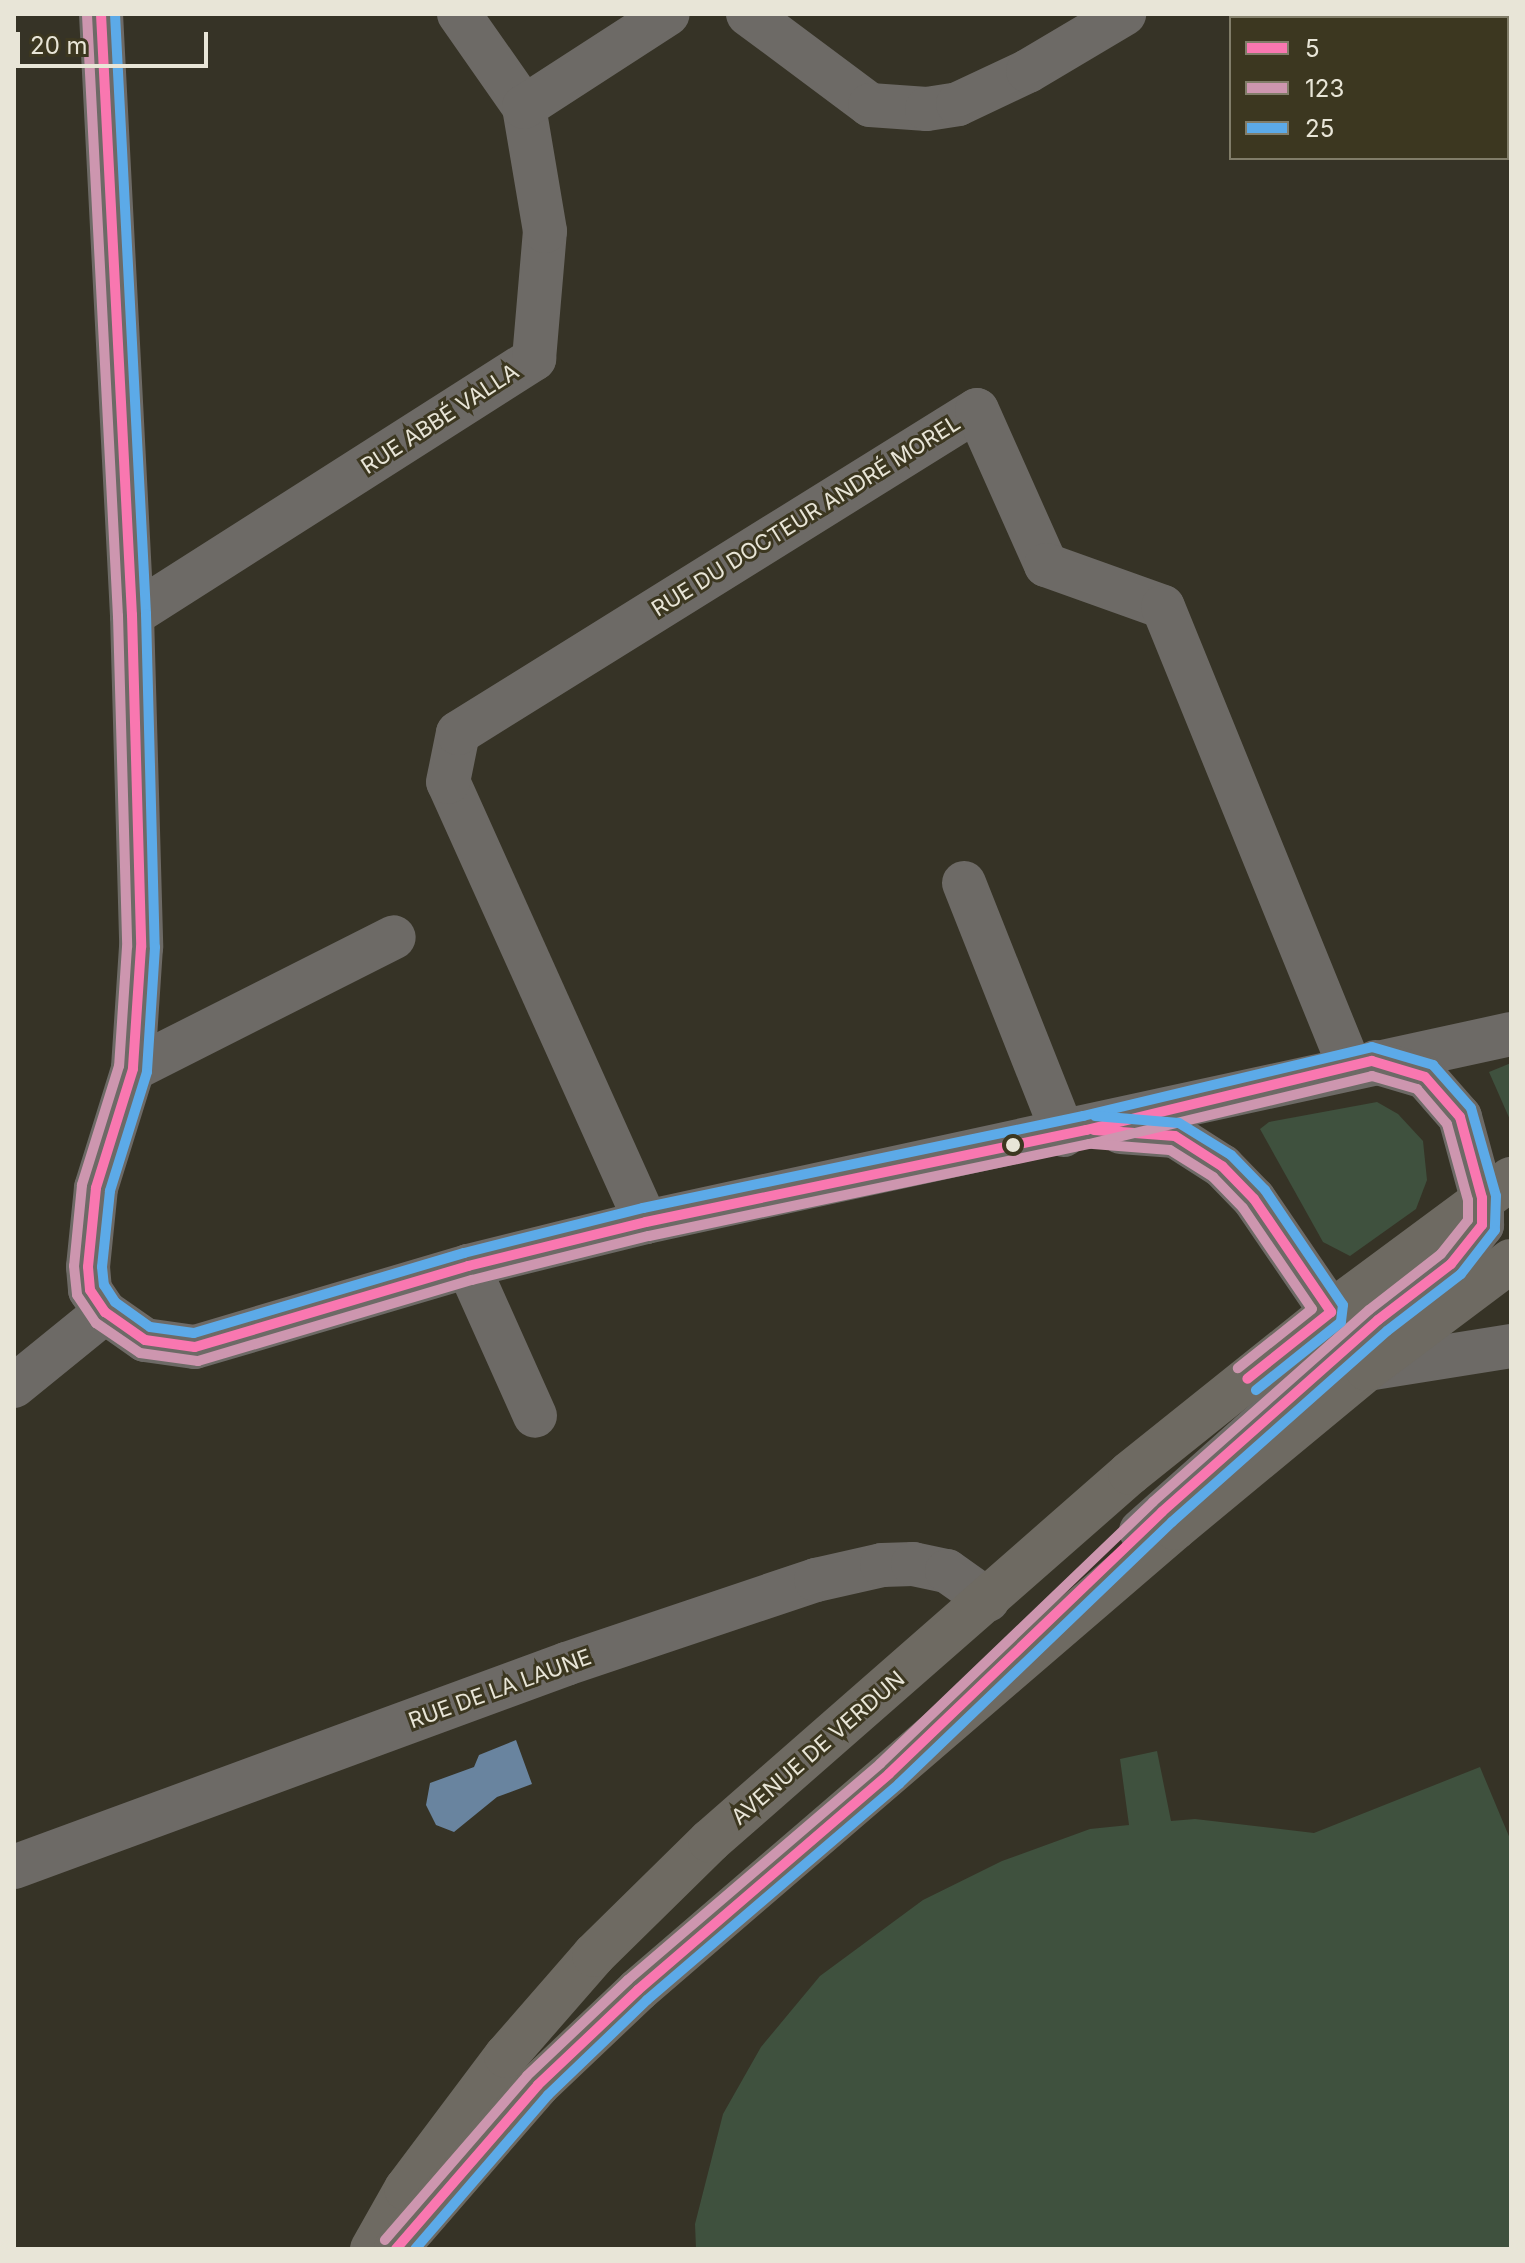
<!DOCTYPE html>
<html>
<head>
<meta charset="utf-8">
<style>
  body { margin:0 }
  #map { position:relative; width:1525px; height:2263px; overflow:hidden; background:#363326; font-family:Inter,sans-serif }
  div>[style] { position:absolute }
  .green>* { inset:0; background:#3f513e }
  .water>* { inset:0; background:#69849f }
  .minor>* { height:44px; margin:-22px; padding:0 22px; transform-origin:22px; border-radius:22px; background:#6d6a66 }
  .major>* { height:44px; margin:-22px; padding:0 22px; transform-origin:22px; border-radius:22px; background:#6e6a62 }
  .bus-1>* { height:10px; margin:-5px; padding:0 5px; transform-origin:5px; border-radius:5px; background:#f977b0 }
  .bus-2>* { height:10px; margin:-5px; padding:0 5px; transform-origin:5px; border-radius:5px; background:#cd96af }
  .bus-3>* { height:10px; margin:-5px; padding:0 5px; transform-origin:5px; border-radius:5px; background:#5caae8 }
  .dots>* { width:22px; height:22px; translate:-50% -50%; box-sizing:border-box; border:4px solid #3c3720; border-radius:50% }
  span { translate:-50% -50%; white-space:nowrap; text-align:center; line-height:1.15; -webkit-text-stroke:6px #3c3720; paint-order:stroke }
  .street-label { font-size:22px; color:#e8e5d7 }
  .frame { position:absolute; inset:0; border:16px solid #e8e5d7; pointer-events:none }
  .legend { position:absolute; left:1229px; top:16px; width:280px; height:144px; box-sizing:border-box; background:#3c3720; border:2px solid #817d69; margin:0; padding:10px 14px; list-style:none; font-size:24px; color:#e8e5d7 }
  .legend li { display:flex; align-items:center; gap:16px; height:40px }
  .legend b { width:40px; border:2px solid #817d69 }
  .scale { position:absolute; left:16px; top:32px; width:192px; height:36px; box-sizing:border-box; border:4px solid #e8e5d7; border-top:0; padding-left:10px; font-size:24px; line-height:28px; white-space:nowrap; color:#e8e5d7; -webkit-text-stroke:6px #3c3720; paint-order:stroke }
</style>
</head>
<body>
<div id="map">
  <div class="green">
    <div style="clip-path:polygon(1511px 1063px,1511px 1122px,1489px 1072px)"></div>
    <div style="clip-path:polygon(1377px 1102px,1398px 1114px,1423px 1141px,1427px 1180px,1416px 1209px,1350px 1256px,1323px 1242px,1260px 1129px,1269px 1122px)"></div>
    <div style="clip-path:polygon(1157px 1751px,1171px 1821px,1195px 1819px,1314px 1833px,1480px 1767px,1511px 1841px,1511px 2249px,696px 2249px,695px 2224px,723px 2114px,761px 2047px,820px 1976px,923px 1900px,1002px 1861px,1090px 1829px,1129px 1825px,1120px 1759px)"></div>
  </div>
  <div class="water">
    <div style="clip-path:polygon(516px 1740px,532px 1784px,497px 1797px,454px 1832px,436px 1825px,426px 1805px,430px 1783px,474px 1767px,479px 1755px)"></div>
  </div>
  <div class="minor">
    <div style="left:101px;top:14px;width:602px;rotate:87.05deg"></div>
    <div style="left:132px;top:615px;width:332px;rotate:88.4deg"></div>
    <div style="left:141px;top:947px;width:122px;rotate:93.8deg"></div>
    <div style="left:133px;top:1069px;width:125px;rotate:107.3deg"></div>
    <div style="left:96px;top:1188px;width:79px;rotate:95.8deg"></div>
    <div style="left:88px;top:1267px;width:23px;rotate:85deg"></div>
    <div style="left:90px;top:1290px;width:27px;rotate:56deg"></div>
    <div style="left:105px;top:1312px;width:49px;rotate:35deg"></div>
    <div style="left:145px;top:1340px;width:50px;rotate:8deg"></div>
    <div style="left:195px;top:1347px;width:285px;rotate:-16.5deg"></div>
    <div style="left:468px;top:1266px;width:183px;rotate:-13.9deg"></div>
    <div style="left:646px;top:1222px;width:885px;rotate:-12.26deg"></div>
    <div style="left:459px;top:14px;width:113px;rotate:55deg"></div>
    <div style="left:748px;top:14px;width:152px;rotate:36.7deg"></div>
    <div style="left:870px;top:105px;width:57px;rotate:4deg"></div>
    <div style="left:927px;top:109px;width:31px;rotate:-9deg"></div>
    <div style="left:958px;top:104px;width:77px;rotate:-25.2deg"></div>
    <div style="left:1028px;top:71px;width:112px;rotate:-30.7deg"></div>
    <div style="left:132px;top:615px;width:477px;rotate:-32.5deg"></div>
    <div style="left:534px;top:359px;width:128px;rotate:-85.1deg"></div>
    <div style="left:545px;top:231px;width:126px;rotate:-99.6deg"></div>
    <div style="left:524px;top:107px;width:171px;rotate:-32.9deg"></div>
    <div style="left:964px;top:883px;width:271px;rotate:68.4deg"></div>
    <div style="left:133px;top:1069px;width:292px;rotate:-26.8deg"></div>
    <div style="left:1121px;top:1132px;width:54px;rotate:4.2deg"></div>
    <div style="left:1175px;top:1136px;width:56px;rotate:32.6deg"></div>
    <div style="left:1222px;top:1166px;width:46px;rotate:45.9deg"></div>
    <div style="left:1254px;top:1199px;width:137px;rotate:55.7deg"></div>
    <div style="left:1331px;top:1312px;width:37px;rotate:16deg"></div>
    <div style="left:646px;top:1222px;width:482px;rotate:-114.2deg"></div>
    <div style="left:448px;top:782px;width:50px;rotate:-78.5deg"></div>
    <div style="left:458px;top:733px;width:611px;rotate:-31.9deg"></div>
    <div style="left:977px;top:410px;width:170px;rotate:66deg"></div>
    <div style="left:1046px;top:565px;width:124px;rotate:19.7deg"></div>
    <div style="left:1163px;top:607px;width:495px;rotate:67.9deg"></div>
    <div style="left:468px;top:1266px;width:164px;rotate:65.9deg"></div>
    <div style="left:1367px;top:1369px;width:146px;rotate:-9.1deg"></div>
    <div style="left:14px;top:1386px;width:117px;rotate:-39.1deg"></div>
    <div style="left:1141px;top:1531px;width:317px;rotate:-41.7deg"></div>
    <div style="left:1378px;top:1320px;width:92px;rotate:-37.5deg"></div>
    <div style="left:1451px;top:1264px;width:50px;rotate:-51.5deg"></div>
    <div style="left:1482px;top:1225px;width:27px;rotate:-90deg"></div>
    <div style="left:1482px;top:1198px;width:84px;rotate:-105.2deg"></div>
    <div style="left:1460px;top:1117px;width:53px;rotate:-131.2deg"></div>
    <div style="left:1425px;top:1077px;width:52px;rotate:-163.3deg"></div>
    <div style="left:14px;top:1867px;width:588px;rotate:-20.19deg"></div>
    <div style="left:566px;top:1664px;width:264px;rotate:-18.6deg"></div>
    <div style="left:816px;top:1580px;width:68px;rotate:-12.8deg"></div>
    <div style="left:882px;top:1565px;width:31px;rotate:-2deg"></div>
    <div style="left:913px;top:1564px;width:35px;rotate:12deg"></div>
    <div style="left:947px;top:1571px;width:50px;rotate:35.3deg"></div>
  </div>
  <div class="major">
    <div style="left:372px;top:2249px;width:69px;rotate:-60.5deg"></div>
    <div style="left:406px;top:2189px;width:166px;rotate:-53.1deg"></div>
    <div style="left:506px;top:2056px;width:134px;rotate:-48.9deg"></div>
    <div style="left:594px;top:1955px;width:163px;rotate:-44.5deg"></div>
    <div style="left:710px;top:1841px;width:558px;rotate:-41.22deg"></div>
    <div style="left:1130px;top:1473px;width:258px;rotate:-38.7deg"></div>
    <div style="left:1331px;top:1312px;width:224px;rotate:-36.5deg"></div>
    <div style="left:396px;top:2249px;width:217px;rotate:-49.1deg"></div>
    <div style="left:538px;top:2085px;width:138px;rotate:-43.5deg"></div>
    <div style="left:638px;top:1990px;width:708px;rotate:-40.71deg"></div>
    <div style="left:1175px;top:1528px;width:249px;rotate:-39.6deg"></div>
    <div style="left:1367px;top:1369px;width:180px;rotate:-36.9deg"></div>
  </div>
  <div class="bus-1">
    <div style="left:101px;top:14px;width:602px;rotate:87.05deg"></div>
    <div style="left:132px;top:615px;width:332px;rotate:88.4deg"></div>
    <div style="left:141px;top:947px;width:122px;rotate:93.8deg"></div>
    <div style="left:133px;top:1069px;width:125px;rotate:107.3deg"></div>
    <div style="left:96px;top:1188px;width:79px;rotate:95.8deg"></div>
    <div style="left:88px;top:1267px;width:23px;rotate:85deg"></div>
    <div style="left:90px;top:1290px;width:27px;rotate:56deg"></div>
    <div style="left:105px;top:1312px;width:49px;rotate:35deg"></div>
    <div style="left:145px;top:1340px;width:50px;rotate:8deg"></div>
    <div style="left:195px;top:1347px;width:285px;rotate:-16.5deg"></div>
    <div style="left:468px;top:1266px;width:183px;rotate:-13.9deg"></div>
    <div style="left:646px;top:1222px;width:450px;rotate:-11.8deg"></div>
    <div style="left:1086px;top:1130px;width:294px;rotate:-13.6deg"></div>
    <div style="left:1372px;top:1061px;width:55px;rotate:16.8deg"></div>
    <div style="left:1425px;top:1077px;width:53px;rotate:48.8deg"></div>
    <div style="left:1460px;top:1117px;width:84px;rotate:74.8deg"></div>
    <div style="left:1482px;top:1198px;width:27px;rotate:90deg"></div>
    <div style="left:1482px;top:1225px;width:50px;rotate:128.5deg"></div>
    <div style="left:1451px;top:1264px;width:92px;rotate:142.5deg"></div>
    <div style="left:1378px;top:1320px;width:289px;rotate:138.4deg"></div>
    <div style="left:1162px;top:1512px;width:378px;rotate:136.2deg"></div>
    <div style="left:889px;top:1774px;width:331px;rotate:139.3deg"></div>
    <div style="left:638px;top:1990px;width:138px;rotate:136.5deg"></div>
    <div style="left:538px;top:2085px;width:217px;rotate:130.9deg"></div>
    <div style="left:1094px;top:1130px;width:81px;rotate:4.2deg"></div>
    <div style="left:1175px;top:1136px;width:56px;rotate:32.6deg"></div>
    <div style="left:1222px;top:1166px;width:46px;rotate:45.9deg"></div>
    <div style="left:1254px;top:1199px;width:137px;rotate:55.7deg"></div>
    <div style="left:1331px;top:1312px;width:107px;rotate:141.4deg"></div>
  </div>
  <div class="bus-2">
    <div style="left:87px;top:15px;width:602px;rotate:87.05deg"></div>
    <div style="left:118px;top:616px;width:331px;rotate:88.4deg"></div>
    <div style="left:127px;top:947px;width:119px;rotate:93.8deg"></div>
    <div style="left:119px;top:1066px;width:125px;rotate:107.3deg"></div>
    <div style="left:82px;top:1185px;width:81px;rotate:95.6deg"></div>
    <div style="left:74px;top:1266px;width:29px;rotate:84deg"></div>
    <div style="left:77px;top:1295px;width:34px;rotate:56deg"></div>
    <div style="left:96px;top:1323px;width:53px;rotate:34.3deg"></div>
    <div style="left:140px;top:1353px;width:59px;rotate:7.9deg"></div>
    <div style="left:198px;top:1361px;width:286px;rotate:-16.5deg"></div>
    <div style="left:472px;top:1280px;width:182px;rotate:-14deg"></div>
    <div style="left:649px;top:1236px;width:450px;rotate:-11.8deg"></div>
    <div style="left:1089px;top:1144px;width:291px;rotate:-13.5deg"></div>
    <div style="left:1372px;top:1076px;width:47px;rotate:16.1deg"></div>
    <div style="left:1417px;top:1089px;width:46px;rotate:49.4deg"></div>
    <div style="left:1447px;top:1124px;width:79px;rotate:74.6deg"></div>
    <div style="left:1468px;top:1200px;width:20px;rotate:90deg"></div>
    <div style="left:1468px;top:1220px;width:43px;rotate:128.5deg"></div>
    <div style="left:1441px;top:1254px;width:91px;rotate:142.1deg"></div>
    <div style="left:1369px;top:1310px;width:289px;rotate:138.4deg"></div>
    <div style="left:1153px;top:1502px;width:378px;rotate:136.2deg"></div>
    <div style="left:880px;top:1764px;width:332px;rotate:139.4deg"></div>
    <div style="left:628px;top:1980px;width:139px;rotate:136.5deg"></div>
    <div style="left:527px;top:2076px;width:217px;rotate:130.9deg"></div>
    <div style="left:1093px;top:1144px;width:77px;rotate:4.5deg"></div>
    <div style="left:1170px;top:1150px;width:51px;rotate:32.1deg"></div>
    <div style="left:1213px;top:1177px;width:43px;rotate:45.9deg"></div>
    <div style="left:1243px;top:1208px;width:122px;rotate:55.7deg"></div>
    <div style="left:1312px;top:1309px;width:95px;rotate:141.4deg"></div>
  </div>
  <div class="bus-3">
    <div style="left:115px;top:14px;width:601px;rotate:87.04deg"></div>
    <div style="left:146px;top:614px;width:333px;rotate:88.5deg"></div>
    <div style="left:155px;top:947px;width:125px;rotate:93.7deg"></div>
    <div style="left:147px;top:1072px;width:125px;rotate:107.3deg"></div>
    <div style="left:110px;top:1191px;width:76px;rotate:96deg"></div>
    <div style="left:102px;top:1267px;width:18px;rotate:84deg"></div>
    <div style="left:104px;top:1285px;width:20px;rotate:57deg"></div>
    <div style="left:115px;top:1302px;width:43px;rotate:35.5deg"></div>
    <div style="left:150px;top:1327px;width:44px;rotate:7.8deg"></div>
    <div style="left:194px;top:1333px;width:282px;rotate:-16.5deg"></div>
    <div style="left:464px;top:1253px;width:185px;rotate:-14.1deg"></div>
    <div style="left:643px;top:1208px;width:450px;rotate:-11.8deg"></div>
    <div style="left:1083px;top:1116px;width:297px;rotate:-13.4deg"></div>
    <div style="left:1372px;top:1047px;width:64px;rotate:16.4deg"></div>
    <div style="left:1433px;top:1065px;width:57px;rotate:48.5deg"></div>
    <div style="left:1471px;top:1108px;width:91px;rotate:74.1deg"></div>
    <div style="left:1496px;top:1196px;width:34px;rotate:92deg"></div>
    <div style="left:1495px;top:1230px;width:56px;rotate:127.7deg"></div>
    <div style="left:1461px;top:1274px;width:93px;rotate:142.4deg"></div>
    <div style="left:1387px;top:1331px;width:288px;rotate:138.4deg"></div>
    <div style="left:1172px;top:1522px;width:378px;rotate:136.2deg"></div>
    <div style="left:899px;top:1784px;width:332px;rotate:139.4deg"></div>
    <div style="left:647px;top:2000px;width:137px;rotate:136.2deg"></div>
    <div style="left:548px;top:2095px;width:203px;rotate:130.8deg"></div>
    <div style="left:1095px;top:1116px;width:84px;rotate:4.8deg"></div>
    <div style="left:1179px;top:1123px;width:61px;rotate:31.6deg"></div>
    <div style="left:1231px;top:1155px;width:49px;rotate:45.8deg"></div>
    <div style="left:1265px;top:1190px;width:139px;rotate:55.9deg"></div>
    <div style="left:1343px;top:1305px;width:17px;rotate:97deg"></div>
    <div style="left:1341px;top:1322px;width:109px;rotate:141.3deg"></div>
  </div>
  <div class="dots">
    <div style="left:1013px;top:1145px;background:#e8e5d7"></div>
  </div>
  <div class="street-label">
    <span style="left:440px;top:419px;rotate:-33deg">RUE ABBÉ VALLA</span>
    <span style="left:806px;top:516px;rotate:-32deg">RUE DU DOCTEUR ANDRÉ MOREL</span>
    <span style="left:500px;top:1689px;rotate:-20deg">RUE DE LA LAUNE</span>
    <span style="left:818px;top:1748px;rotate:-41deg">AVENUE DE VERDUN</span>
  </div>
  <div class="frame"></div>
  <ul class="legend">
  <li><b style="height:10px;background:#f977b0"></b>5</li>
  <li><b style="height:10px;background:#cd96af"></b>123</li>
  <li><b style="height:10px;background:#5caae8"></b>25</li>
  </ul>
  <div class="scale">20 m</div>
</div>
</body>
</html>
